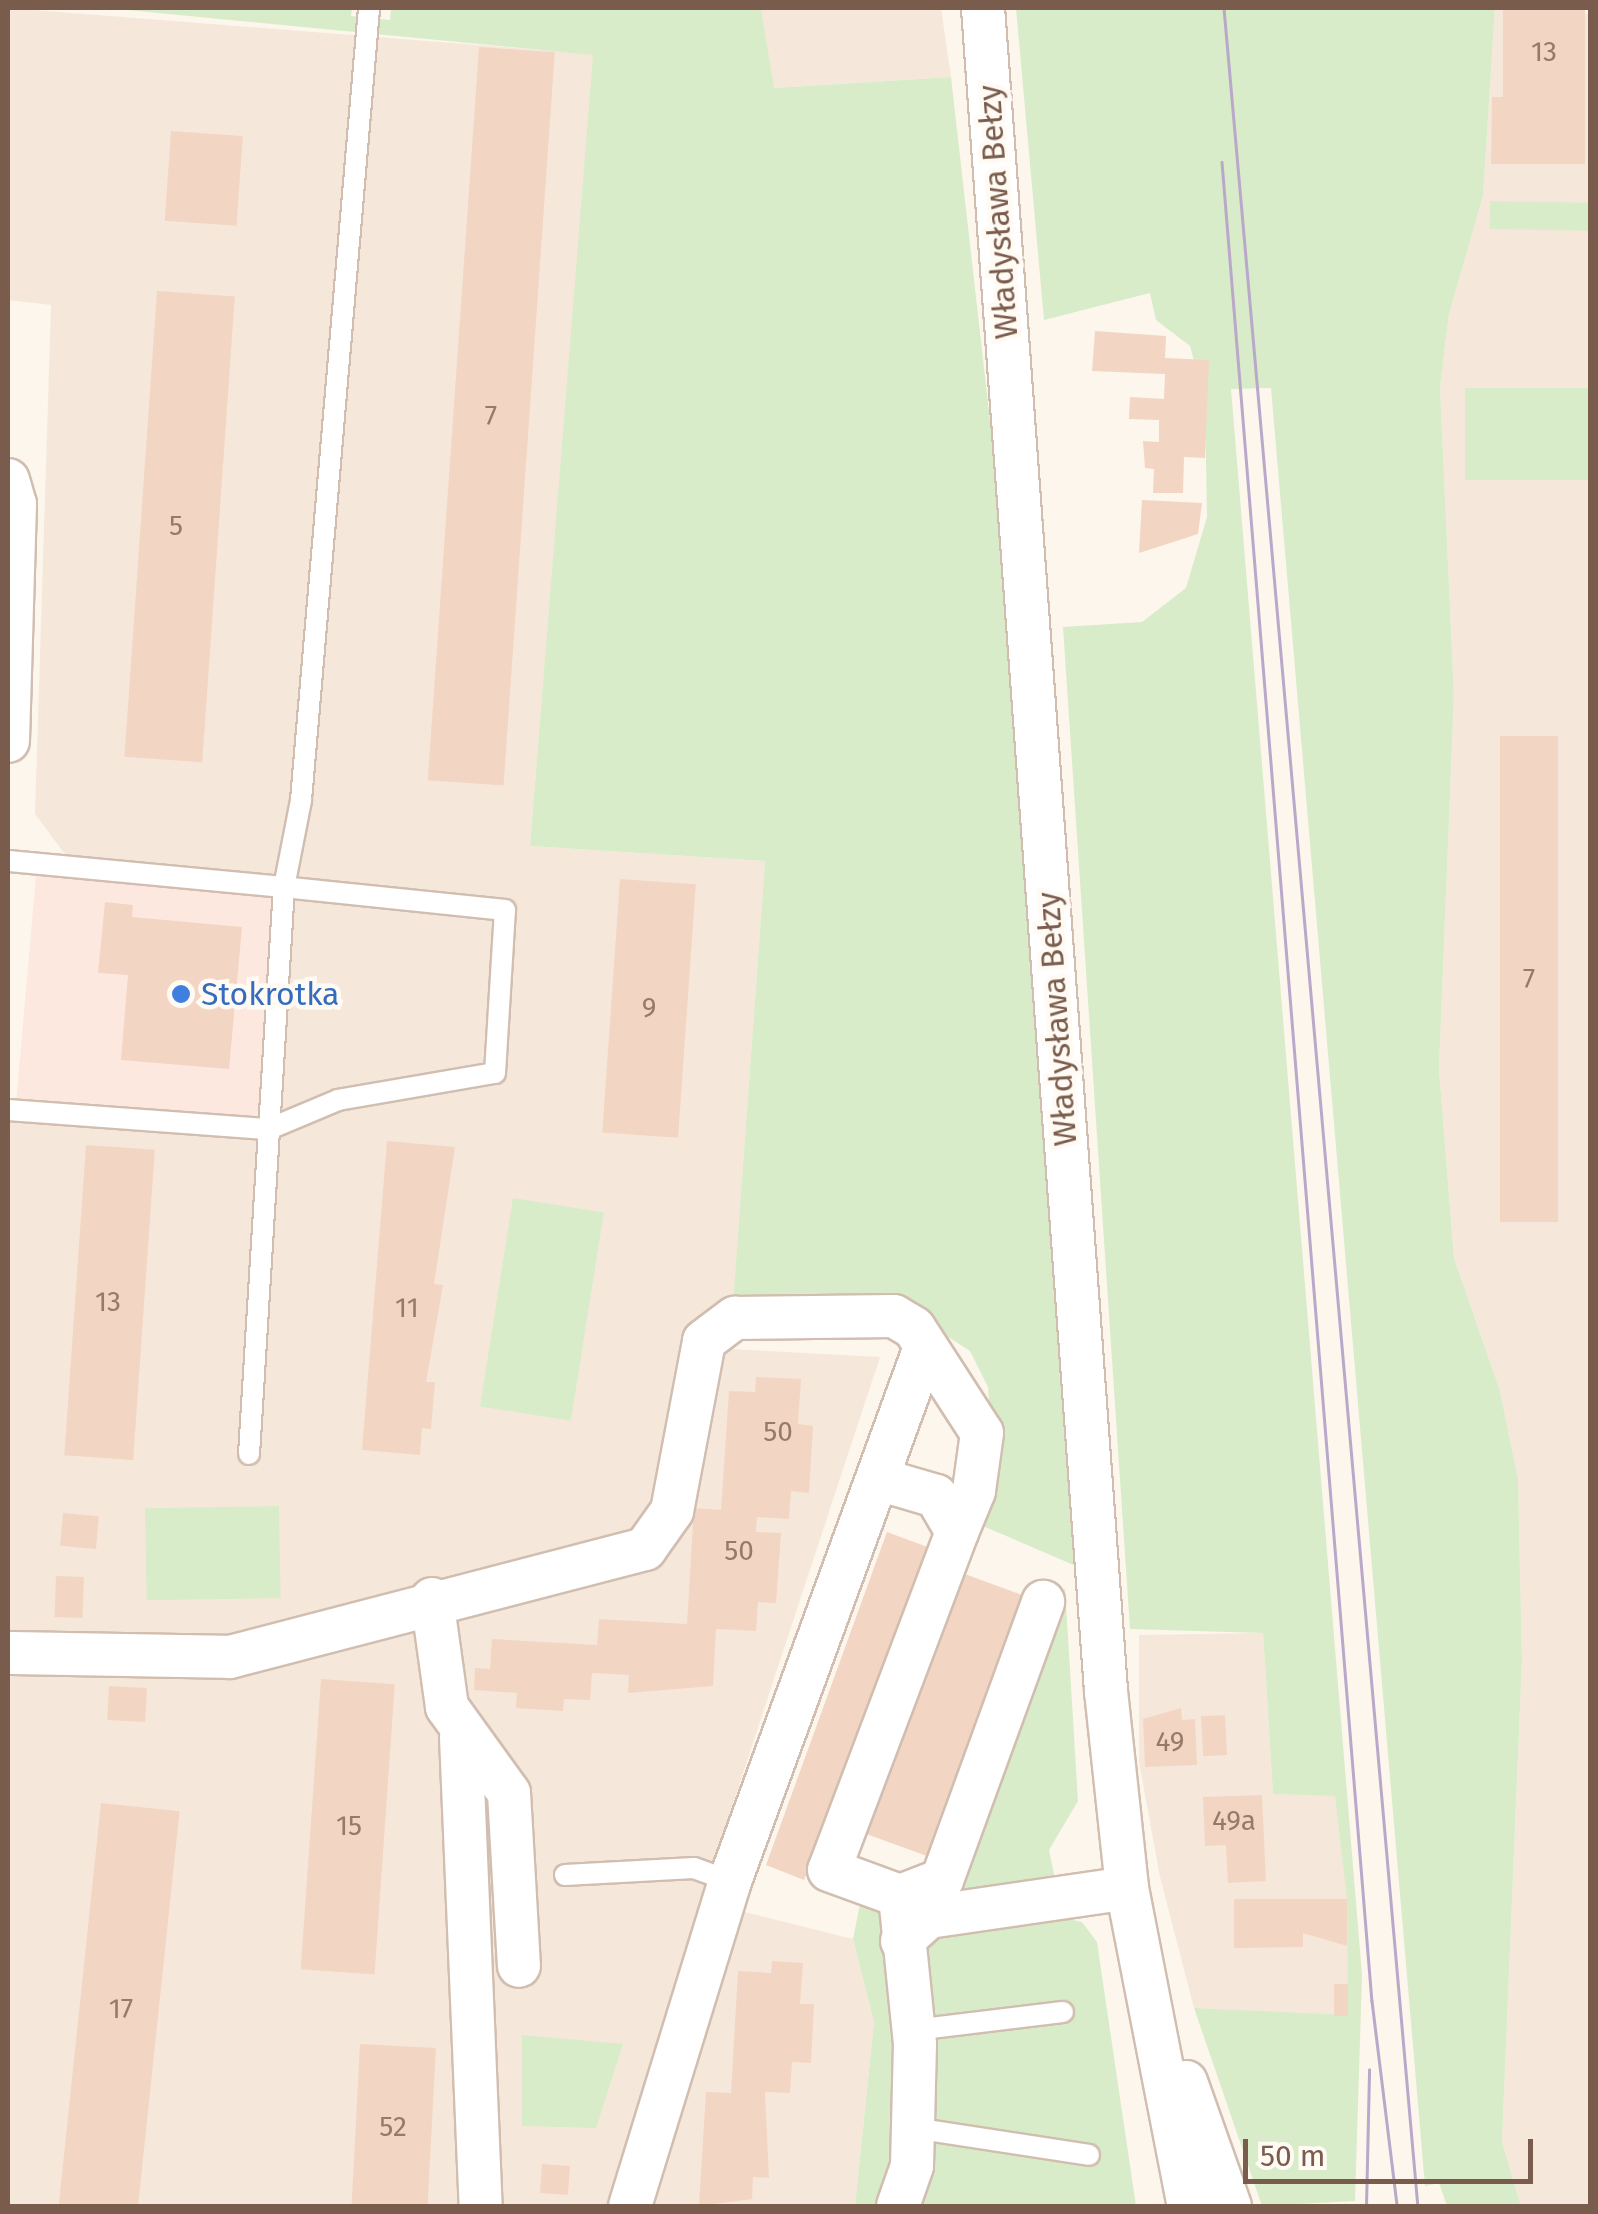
<!DOCTYPE html>
<html>
<head>
<meta charset="utf-8">
<style>
  body { margin:0 }
  #map { position:relative; width:1598px; height:2214px; overflow:hidden; background:#fdf6ec; font-family:"Fira Sans",sans-serif }
  div>[style] { position:absolute }
  .residential>* { inset:0; background:#f5e8da }
  .commercial>* { inset:0; background:#fde8e0; transform-origin:0 0 }
  .green>* { inset:0; background:#d8ecc9; transform-origin:0 0 }
  .building>* { inset:0; background:#f3d5c3; transform-origin:0 0 }
  .roads { filter:drop-shadow(2px 0 #d1beb0) drop-shadow(-2px 0 #d1beb0) drop-shadow(0 2px #d1beb0) drop-shadow(0 -2px #d1beb0) }
  .lane>* { height:20px; margin:-10px; padding:0 10px; transform-origin:10px; border-radius:10px; background:#fff }
  .street>* { height:42px; margin:-21px; padding:0 21px; transform-origin:21px; border-radius:21px; background:#fff }
  .tram>* { height:2.5px; margin:-1.25px; padding:0 1.25px; transform-origin:1.25px; border-radius:1.25px; background:#b9a8c9 }
  .dots>* { width:28px; height:28px; translate:-50% -50%; box-sizing:border-box; border:5px solid #fffaf3; border-radius:50% }
  span { translate:-50% -50%; white-space:nowrap; text-align:center; line-height:1.15; -webkit-text-stroke:9px #fffaf3; paint-order:stroke }
  .number-label { font-size:28px; color:#987a6a }
  .number-label span { -webkit-text-stroke-width:0 }
  .street-label { font-size:32px; color:#7a5c4d }
  .shop-label { font-size:32px; color:#366cbe }
  .left { translate:0 -50%; text-align:left }
  .frame { position:absolute; inset:0; border:10px solid #7a5c4d; pointer-events:none }
  .scale { position:absolute; left:1243px; top:2139px; width:290px; height:45px; box-sizing:border-box; border:5px solid #7a5c4d; border-top:0; padding-left:12px; font-size:30px; line-height:35px; white-space:nowrap; color:#7a5c4d; -webkit-text-stroke:8px #fffaf3; paint-order:stroke }
</style>
</head>
<body>
<div id="map">
  <div class="residential">
    <div style="clip-path:polygon(8px 8px,594px 54px,530px 846px,765px 861px,730px 1349px,880px 1357px,701px 1901px,853px 1939px,874px 2022px,855px 2206px,8px 2206px,8px 1111px,270px 1129px,35px 814px,51px 305px,8px 300px)"></div>
    <div style="clip-path:polygon(761px 8px,941px 8px,951px 77px,773px 88px)"></div>
    <div style="clip-path:polygon(1495px 8px,1590px 14px,1590px 2206px,1521px 2206px,1502px 2142px,1522px 1659px,1518px 1479px,1500px 1391px,1454px 1258px,1439px 1069px,1454px 695px,1440px 387px,1449px 314px,1483px 196px)"></div>
    <div style="clip-path:polygon(1263px 1633px,1273px 1794px,1335px 1795px,1348px 1901px,1348px 2016px,1194px 2008px,1160px 1877px,1139px 1762px,1139px 1635px)"></div>
  </div>
  <div class="commercial">
    <div style="left:37px;top:864px;width:248px;height:249px;rotate:5deg"></div>
  </div>
  <div class="green">
    <div style="clip-path:polygon(107px 8px,352px 8px,351px 16px,390px 20px,391px 8px,761px 8px,774px 88px,951px 77px,999px 500px,1076px 1566px,983px 1526px,994px 1471px,988px 1387px,970px 1351px,911px 1313px,733px 1304px,765px 861px,530px 846px,593px 55px)"></div>
    <div style="clip-path:polygon(1016px 8px,1495px 8px,1483px 196px,1449px 314px,1440px 387px,1454px 695px,1439px 1069px,1454px 1258px,1500px 1391px,1518px 1479px,1522px 1659px,1502px 2142px,1521px 2206px,1447px 2206px,1439px 2183px,1425px 2186px,1271px 388px,1231px 389px,1362px 1975px,1355px 2201px,1262px 2206px,1194px 2008px,1348px 2015px,1347px 1899px,1335px 1796px,1273px 1794px,1263px 1633px,1130px 1629px,1063px 627px,1142px 622px,1186px 588px,1207px 517px,1205px 402px,1190px 346px,1156px 320px,1150px 293px,1044px 320px)"></div>
    <div style="left:1490px;top:201px;width:100px;height:28px;rotate:1deg"></div>
    <div style="left:1465px;top:388px;width:125px;height:92px"></div>
    <div style="left:513px;top:1198px;width:92px;height:211px;rotate:9deg"></div>
    <div style="left:279px;top:1506px;width:92px;height:134px;rotate:89deg"></div>
    <div style="clip-path:polygon(1065px 1588px,1078px 1801px,1049px 1850px,1063px 1918px,1082px 1922px,1097px 1942px,1136px 2206px,855px 2206px,874px 2022px,853px 1939px,860px 1904px,955px 1896px)"></div>
    <div style="clip-path:polygon(522px 2035px,623px 2044px,596px 2128px,522px 2126px)"></div>
  </div>
  <div class="building">
    <div style="clip-path:polygon(1503px 8px,1585px 8px,1585px 164px,1491px 164px,1492px 97px,1503px 97px)"></div>
    <div style="left:479px;top:47px;width:76px;height:735px;rotate:4deg"></div>
    <div style="left:171px;top:131px;width:72px;height:90px;rotate:4deg"></div>
    <div style="left:157px;top:291px;width:78px;height:467px;rotate:4deg"></div>
    <div style="clip-path:polygon(1095px 331px,1166px 336px,1165px 358px,1209px 360px,1205px 458px,1184px 457px,1183px 493px,1153px 493px,1154px 469px,1145px 468px,1143px 441px,1159px 442px,1159px 420px,1129px 419px,1130px 397px,1164px 399px,1165px 374px,1092px 371px)"></div>
    <div style="clip-path:polygon(1142px 500px,1202px 503px,1198px 534px,1139px 553px)"></div>
    <div style="left:1500px;top:736px;width:58px;height:486px"></div>
    <div style="left:620px;top:879px;width:76px;height:254px;rotate:4deg"></div>
    <div style="clip-path:polygon(105px 902px,133px 905px,132px 917px,242px 927px,229px 1069px,121px 1060px,128px 975px,98px 973px)"></div>
    <div style="clip-path:polygon(387px 1141px,455px 1147px,434px 1284px,443px 1285px,426px 1382px,435px 1382px,431px 1429px,422px 1428px,420px 1455px,362px 1450px)"></div>
    <div style="left:86px;top:1145px;width:69px;height:311px;rotate:4deg"></div>
    <div style="clip-path:polygon(756px 1377px,801px 1379px,798px 1424px,813px 1426px,809px 1493px,791px 1491px,789px 1519px,757px 1517px,756px 1532px,781px 1533px,776px 1603px,758px 1602px,756px 1631px,716px 1629px,713px 1686px,628px 1693px,629px 1675px,592px 1673px,590px 1700px,564px 1699px,563px 1711px,516px 1708px,517px 1693px,474px 1690px,475px 1668px,490px 1669px,492px 1639px,597px 1645px,599px 1619px,687px 1624px,694px 1508px,721px 1510px,729px 1391px,755px 1392px)"></div>
    <div style="left:63px;top:1513px;width:36px;height:33px;rotate:5deg"></div>
    <div style="clip-path:polygon(887px 1532px,933px 1549px,804px 1880px,766px 1865px)"></div>
    <div style="left:962px;top:1573px;width:66px;height:278px;rotate:20deg"></div>
    <div style="left:56px;top:1576px;width:28px;height:41px;rotate:2deg"></div>
    <div style="left:321px;top:1679px;width:74px;height:291px;rotate:4deg"></div>
    <div style="left:109px;top:1686px;width:38px;height:34px;rotate:3deg"></div>
    <div style="clip-path:polygon(1181px 1708px,1182px 1720px,1195px 1719px,1197px 1765px,1145px 1767px,1143px 1719px)"></div>
    <div style="left:1225px;top:1715px;width:40px;height:24px;rotate:87deg"></div>
    <div style="clip-path:polygon(1262px 1795px,1266px 1881px,1228px 1883px,1226px 1845px,1205px 1846px,1203px 1797px)"></div>
    <div style="left:101px;top:1803px;width:79px;height:405px;rotate:6deg"></div>
    <div style="clip-path:polygon(1234px 1899px,1347px 1899px,1347px 1946px,1303px 1933px,1303px 1947px,1234px 1948px)"></div>
    <div style="clip-path:polygon(772px 1961px,803px 1963px,800px 2004px,814px 2004px,811px 2063px,792px 2062px,790px 2093px,765px 2092px,769px 2178px,753px 2177px,752px 2199px,699px 2206px,706px 2092px,731px 2093px,738px 1971px,771px 1973px)"></div>
    <div style="left:1334px;top:1984px;width:14px;height:32px"></div>
    <div style="left:360px;top:2044px;width:76px;height:162px;rotate:3deg"></div>
    <div style="left:542px;top:2164px;width:28px;height:29px;rotate:4deg"></div>
  </div>
  <div class="roads">
    <div class="lane">
      <div style="left:8px;top:861px;width:277px;rotate:5.4deg"></div>
      <div style="left:284px;top:887px;width:568px;rotate:93.53deg"></div>
      <div style="left:8px;top:1110px;width:262px;rotate:4.2deg"></div>
      <div style="left:269px;top:1129px;width:75px;rotate:-22.8deg"></div>
      <div style="left:338px;top:1100px;width:159px;rotate:-9.8deg"></div>
      <div style="left:495px;top:1073px;width:163px;rotate:-86.5deg"></div>
      <div style="left:505px;top:910px;width:222px;rotate:-174.1deg"></div>
      <div style="left:284px;top:887px;width:89px;rotate:-78.9deg"></div>
      <div style="left:301px;top:800px;width:795px;rotate:-85.09deg"></div>
      <div style="left:565px;top:1875px;width:129px;rotate:-3.1deg"></div>
      <div style="left:694px;top:1868px;width:38px;rotate:20deg"></div>
      <div style="left:914px;top:2030px;width:150px;rotate:-6.9deg"></div>
      <div style="left:913px;top:2128px;width:178px;rotate:8.7deg"></div>
    </div>
    <div class="street">
      <div style="left:983px;top:8px;width:1687px;rotate:85.82deg"></div>
      <div style="left:1106px;top:1691px;width:198px;rotate:83.9deg"></div>
      <div style="left:1127px;top:1888px;width:324px;rotate:79deg"></div>
      <div style="left:8px;top:480px;width:25px;rotate:74deg"></div>
      <div style="left:15px;top:504px;width:237px;rotate:91.7deg"></div>
      <div style="left:957px;top:1532px;width:361px;rotate:110.7deg"></div>
      <div style="left:829px;top:1870px;width:76px;rotate:20.1deg"></div>
      <div style="left:900px;top:1896px;width:45px;rotate:-20.9deg"></div>
      <div style="left:942px;top:1880px;width:296px;rotate:-70deg"></div>
      <div style="left:432px;top:1599px;width:109px;rotate:82.1deg"></div>
      <div style="left:447px;top:1707px;width:106px;rotate:54.2deg"></div>
      <div style="left:509px;top:1793px;width:173px;rotate:86.7deg"></div>
      <div style="left:8px;top:1653px;width:222px;rotate:1deg"></div>
      <div style="left:230px;top:1657px;width:429px;rotate:-14.6deg"></div>
      <div style="left:645px;top:1549px;width:47px;rotate:-54.6deg"></div>
      <div style="left:672px;top:1511px;width:173px;rotate:-79.3deg"></div>
      <div style="left:704px;top:1341px;width:39px;rotate:-37deg"></div>
      <div style="left:735px;top:1318px;width:159px;rotate:-0.7deg"></div>
      <div style="left:894px;top:1316px;width:23px;rotate:31deg"></div>
      <div style="left:914px;top:1328px;width:125px;rotate:57.1deg"></div>
      <div style="left:982px;top:1433px;width:59px;rotate:97.9deg"></div>
      <div style="left:974px;top:1491px;width:44px;rotate:112.5deg"></div>
      <div style="left:957px;top:1532px;width:42px;rotate:-120.3deg"></div>
      <div style="left:936px;top:1496px;width:60px;rotate:-163.7deg"></div>
      <div style="left:461px;top:1737px;width:469px;rotate:87.6deg"></div>
      <div style="left:902px;top:1941px;width:36px;rotate:-42deg"></div>
      <div style="left:929px;top:1917px;width:200px;rotate:-8.3deg"></div>
      <div style="left:1186px;top:2082px;width:132px;rotate:70.5deg"></div>
      <div style="left:630px;top:2206px;width:340px;rotate:-72.9deg"></div>
      <div style="left:730px;top:1881px;width:565px;rotate:-69.93deg"></div>
      <div style="left:898px;top:2206px;width:42px;rotate:-70.7deg"></div>
      <div style="left:912px;top:2166px;width:122px;rotate:-88.6deg"></div>
      <div style="left:915px;top:2044px;width:149px;rotate:-95.8deg"></div>
    </div>
  </div>
  <div class="tram">
    <div style="left:1224px;top:8px;width:2207px;rotate:84.96deg"></div>
    <div style="left:1222px;top:162px;width:1845px;rotate:85.34deg"></div>
    <div style="left:1372px;top:2001px;width:207px;rotate:83deg"></div>
    <div style="left:1366px;top:2206px;width:136px;rotate:-88.7deg"></div>
  </div>
  <div class="dots">
    <div style="left:181px;top:994px;background:#3f7fe0"></div>
  </div>
  <div class="number-label">
    <span style="left:1544px;top:52px">13</span>
    <span style="left:491px;top:416px">7</span>
    <span style="left:176px;top:526px">5</span>
    <span style="left:1529px;top:979px">7</span>
    <span style="left:649px;top:1008px">9</span>
    <span style="left:108px;top:1302px">13</span>
    <span style="left:407px;top:1308px">11</span>
    <span style="left:778px;top:1432px">50</span>
    <span style="left:739px;top:1551px">50</span>
    <span style="left:1170px;top:1742px">49</span>
    <span style="left:1234px;top:1821px">49a</span>
    <span style="left:349px;top:1826px">15</span>
    <span style="left:121px;top:2009px">17</span>
    <span style="left:393px;top:2127px">52</span>
  </div>
  <div class="street-label">
    <span style="left:998px;top:212px;rotate:-94deg">Władysława Bełzy</span>
    <span style="left:1057px;top:1019px;rotate:-94deg">Władysława Bełzy</span>
  </div>
  <div class="shop-label">
    <span class="left" style="left:201px;top:994px">Stokrotka</span>
  </div>
  <div class="frame"></div>
  <div class="scale">50 m</div>
</div>
</body>
</html>
